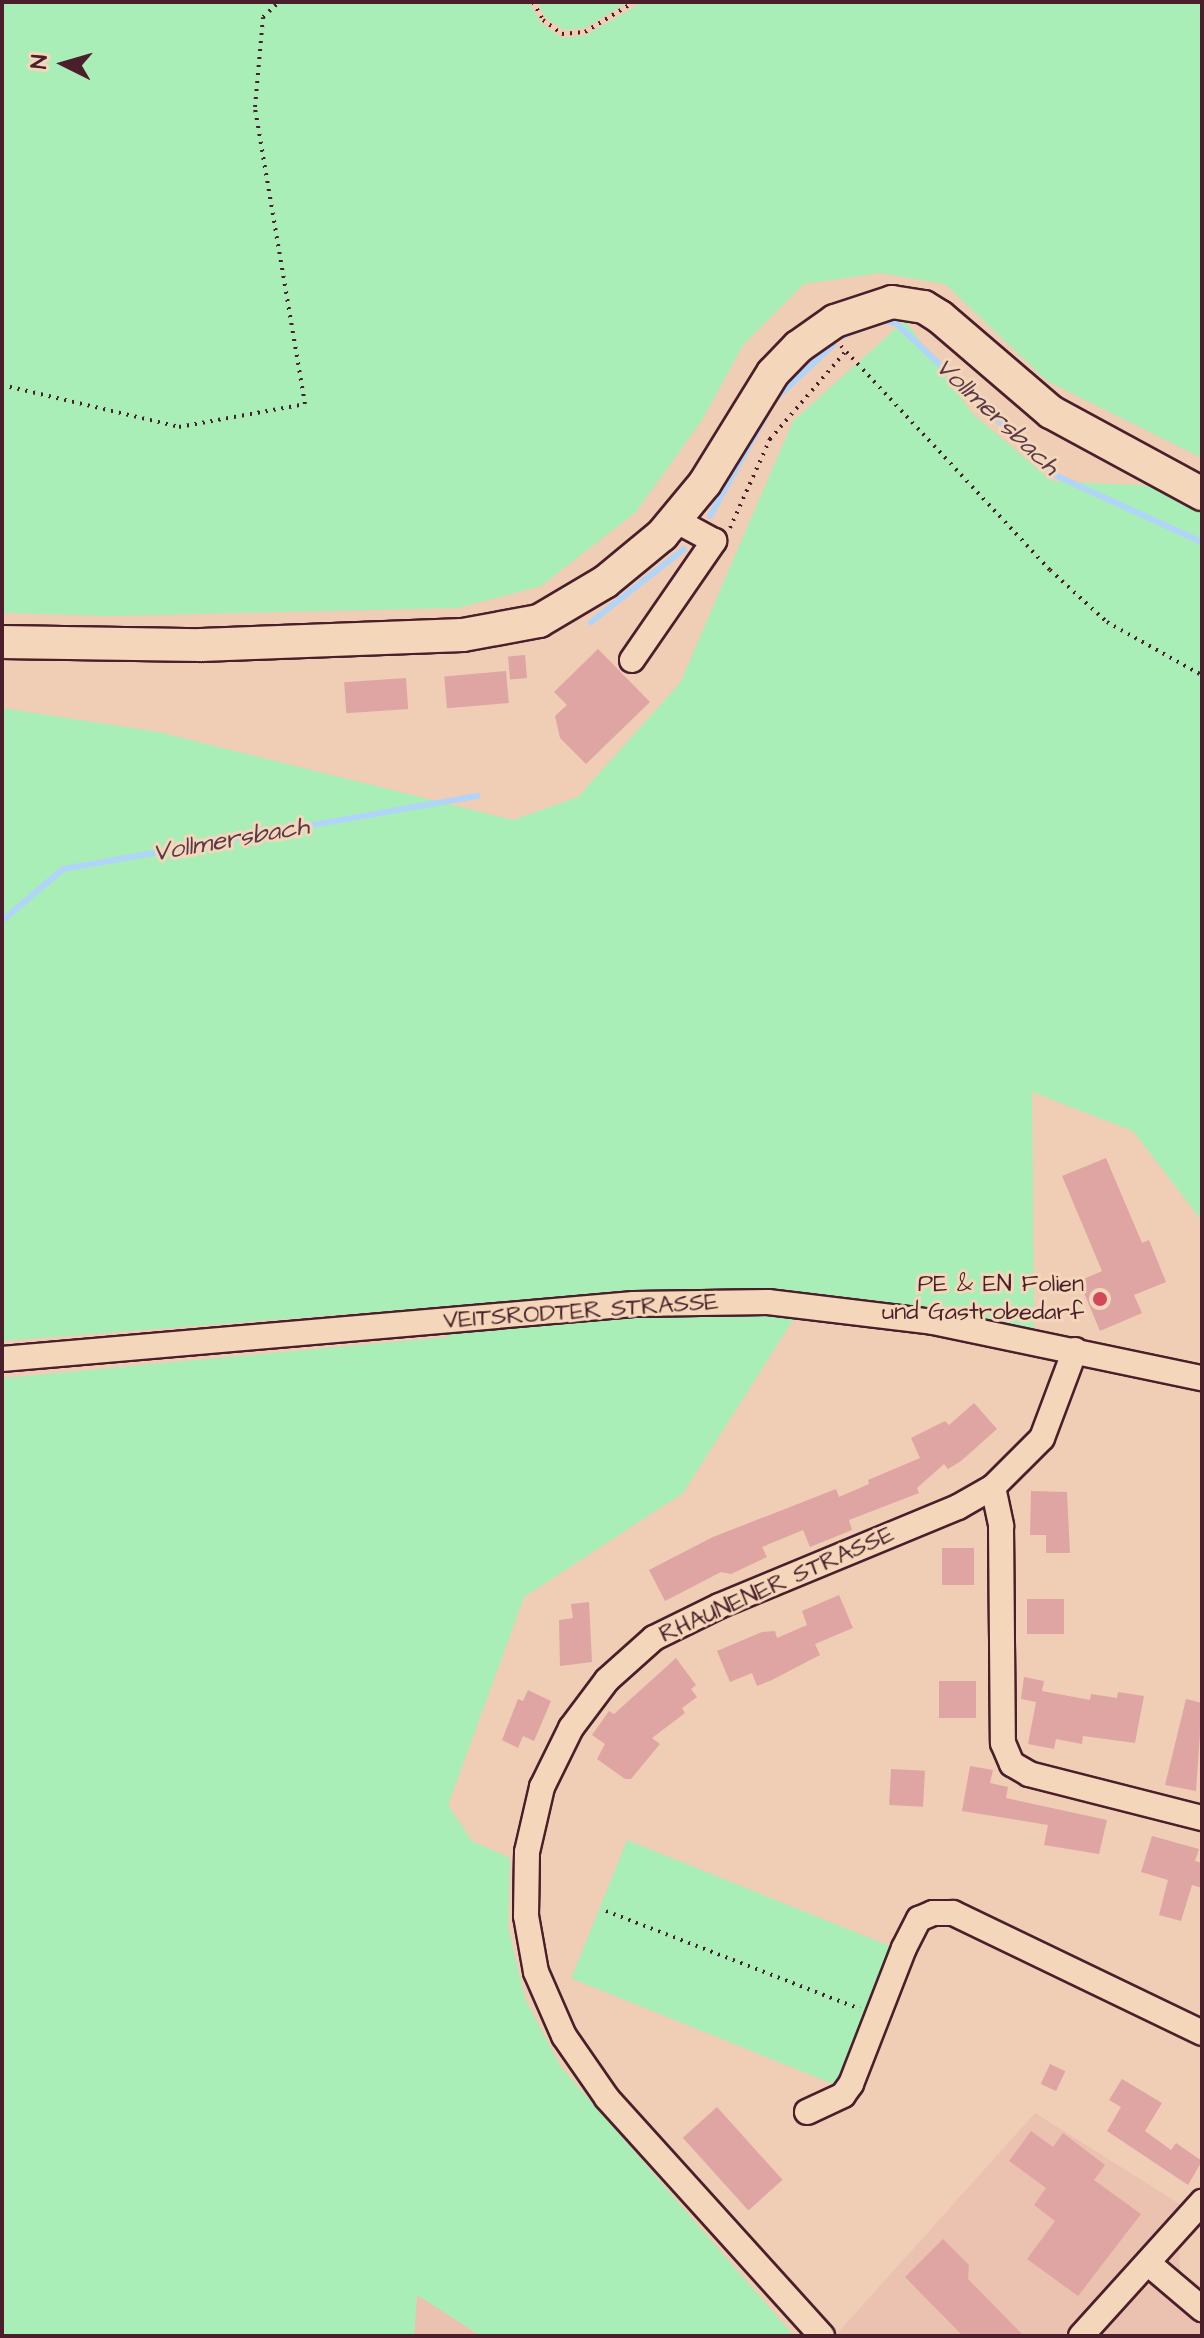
<!DOCTYPE html>
<html>
<head>
<meta charset="utf-8">
<style>
  body { margin:0 }
  #map { position:relative; width:1204px; height:2338px; overflow:hidden; background:#f0cdb5; font-family:"Architects Daughter",sans-serif }
  div>[style] { position:absolute }
  .built>* { inset:0; background:#ebc1b0 }
  .green>* { inset:0; background:#a9edb7; transform-origin:0 0 }
  .stream>* { height:6px; margin:-3px; padding:0 3px; transform-origin:3px; border-radius:3px; background:#b0d5f9 }
  .building>* { inset:0; background:#dfa5a3; transform-origin:0 0 }
  .path>* { height:4px; margin-top:-2px; transform-origin:0; background:repeating-linear-gradient(90deg,#4a1f2b 0 2px,transparent 0 8px) }
  .roads { filter:drop-shadow(2px 0 #4a1f2b) drop-shadow(-2px 0 #4a1f2b) drop-shadow(0 2px #4a1f2b) drop-shadow(0 -2px #4a1f2b) }
  .minor>* { height:24px; margin:-12px; padding:0 12px; transform-origin:12px; border-radius:12px; background:#f4d7ba }
  .major>* { height:32px; margin:-16px; padding:0 16px; transform-origin:16px; border-radius:16px; background:#f4d7ba }
  .dots>* { width:22px; height:22px; translate:-50% -50%; box-sizing:border-box; border:4px solid #f4d7ba; border-radius:50% }
  span { translate:-50% -50%; white-space:nowrap; text-align:center; line-height:1.15; -webkit-text-stroke:6px #f4d7ba; paint-order:stroke }
  .poi-label { font-size:24px; color:#4a1f2b }
  .right { translate:-100% -50%; text-align:right }
  .street-label { font-size:24px; color:#4a1f2b }
  .water-label { font-size:26px; color:#593a4a; font-style:italic }
  .frame { position:absolute; inset:0; border:4px solid #4a1f2b; pointer-events:none }
  .north { position:absolute; left:24px; top:24px; width:80px; height:80px; -webkit-text-stroke:6px #f4d7ba; paint-order:stroke; rotate:275deg; font-size:22px; font-weight:700; line-height:32px; text-align:center; color:#4a1f2b }
  .north::after { content:''; display:block; margin:auto; width:28px; height:36px; background:#4a1f2b; clip-path:polygon(50% 0,100% 100%,50% 72%,0 100%) }
</style>
</head>
<body>
<div id="map">
  <div class="built">
    <div style="clip-path:polygon(1035px 2113px,1202px 2218px,1179px 2250px,1180px 2271px,1202px 2287px,1202px 2336px,835px 2336px)"></div>
    <div style="clip-path:polygon(417px 2294px,480px 2336px,414px 2336px)"></div>
  </div>
  <div class="green">
    <div style="clip-path:polygon(2px 2px,529px 2px,541px 23px,562px 38px,586px 35px,643px 2px,1202px 2px,1202px 458px,1047px 381px,945px 284px,880px 273px,804px 284px,743px 345px,702px 420px,636px 512px,541px 586px,458px 608px,110px 616px,2px 613px)"></div>
    <div style="clip-path:polygon(537px 2px,628px 2px,585px 28px,564px 30px,546px 18px)"></div>
    <div style="clip-path:polygon(905px 320px,972px 413px,1052px 481px,1154px 486px,1202px 509px,1202px 1221px,1133px 1131px,1032px 1092px,1034px 1328px,820px 1294px,796px 1315px,683px 1493px,524px 1597px,448px 1805px,472px 1841px,510px 1858px,508px 1927px,525px 1999px,561px 2067px,794px 2336px,481px 2336px,417px 2295px,414px 2336px,2px 2336px,2px 1378px,447px 1337px,466px 1305px,2px 1341px,2px 708px,158px 732px,513px 820px,578px 797px,680px 683px,793px 421px)"></div>
    <div style="left:627px;top:1840px;width:293px;height:149px;rotate:22deg"></div>
  </div>
  <div class="stream">
    <div style="left:879px;top:320px;width:17px;rotate:10deg"></div>
    <div style="left:896px;top:323px;width:222px;rotate:43.5deg"></div>
    <div style="left:1057px;top:476px;width:159px;rotate:24.5deg"></div>
    <div style="left:843px;top:336px;width:16px;rotate:-22deg"></div>
    <div style="left:774px;top:400px;width:81px;rotate:-43deg"></div>
    <div style="left:710px;top:516px;width:118px;rotate:-61deg"></div>
    <div style="left:591px;top:622px;width:118px;rotate:-38.1deg"></div>
    <div style="left:2px;top:921px;width:80px;rotate:-40.4deg"></div>
    <div style="left:63px;top:869px;width:421px;rotate:-10deg"></div>
  </div>
  <div class="building">
    <div style="clip-path:polygon(598px 649px,650px 702px,586px 764px,560px 738px,555px 716px,567px 705px,554px 692px)"></div>
    <div style="left:525px;top:655px;width:23px;height:17px;rotate:85deg"></div>
    <div style="left:506px;top:671px;width:32px;height:62px;rotate:85deg"></div>
    <div style="left:406px;top:678px;width:31px;height:62px;rotate:86deg"></div>
    <div style="clip-path:polygon(1106px 1158px,1142px 1243px,1149px 1240px,1166px 1282px,1134px 1295px,1142px 1313px,1100px 1331px,1079px 1281px,1102px 1271px,1062px 1176px)"></div>
    <div style="clip-path:polygon(974px 1403px,997px 1429px,961px 1461px,948px 1469px,944px 1464px,917px 1488px,919px 1493px,849px 1520px,852px 1530px,810px 1547px,803px 1530px,762px 1547px,767px 1557px,731px 1574px,721px 1572px,665px 1601px,649px 1570px,713px 1537px,836px 1489px,839px 1497px,869px 1484px,868px 1480px,920px 1458px,911px 1438px,945px 1421px,949px 1425px)"></div>
    <div style="clip-path:polygon(1031px 1491px,1067px 1492px,1070px 1553px,1046px 1553px,1046px 1535px,1030px 1535px)"></div>
    <div style="left:942px;top:1548px;width:32px;height:37px"></div>
    <div style="clip-path:polygon(839px 1595px,853px 1628px,815px 1644px,820px 1655px,772px 1680px,757px 1686px,752px 1673px,730px 1682px,717px 1651px,762px 1632px,775px 1631px,777px 1638px,807px 1625px,802px 1611px)"></div>
    <div style="left:1064px;top:1599px;width:35px;height:37px;rotate:90deg"></div>
    <div style="clip-path:polygon(589px 1602px,592px 1662px,560px 1666px,559px 1620px,573px 1618px,571px 1604px)"></div>
    <div style="clip-path:polygon(676px 1658px,696px 1685px,691px 1689px,697px 1697px,682px 1708px,685px 1713px,652px 1738px,660px 1744px,631px 1779px,625px 1779px,597px 1759px,605px 1744px,592px 1735px,609px 1711px,614px 1714px)"></div>
    <div style="clip-path:polygon(1024px 1677px,1044px 1681px,1042px 1691px,1090px 1700px,1091px 1694px,1117px 1698px,1118px 1692px,1144px 1696px,1135px 1743px,1083px 1736px,1082px 1744px,1056px 1739px,1054px 1749px,1028px 1744px,1036px 1702px,1021px 1699px)"></div>
    <div style="left:939px;top:1681px;width:37px;height:37px"></div>
    <div style="clip-path:polygon(528px 1690px,551px 1701px,534px 1741px,523px 1736px,518px 1748px,502px 1740px,518px 1699px,523px 1701px)"></div>
    <div style="clip-path:polygon(1186px 1699px,1202px 1703px,1196px 1791px,1165px 1785px)"></div>
    <div style="clip-path:polygon(970px 1766px,993px 1770px,990px 1783px,1008px 1787px,1006px 1798px,1107px 1820px,1099px 1854px,1044px 1845px,1048px 1825px,962px 1811px)"></div>
    <div style="left:891px;top:1769px;width:34px;height:36px;rotate:3deg"></div>
    <div style="clip-path:polygon(1152px 1836px,1199px 1849px,1195px 1861px,1202px 1863px,1202px 1888px,1192px 1885px,1181px 1921px,1159px 1915px,1168px 1880px,1141px 1872px)"></div>
    <div style="left:1050px;top:2064px;width:17px;height:22px;rotate:25deg"></div>
    <div style="clip-path:polygon(1122px 2079px,1162px 2103px,1145px 2131px,1171px 2150px,1176px 2143px,1202px 2161px,1188px 2185px,1107px 2131px,1121px 2107px,1109px 2100px)"></div>
    <div style="left:717px;top:2107px;width:98px;height:46px;rotate:48deg"></div>
    <div style="clip-path:polygon(1031px 2131px,1053px 2147px,1063px 2133px,1105px 2165px,1094px 2180px,1141px 2214px,1078px 2296px,1027px 2259px,1055px 2221px,1034px 2205px,1046px 2188px,1009px 2161px)"></div>
    <div style="clip-path:polygon(943px 2239px,969px 2265px,968px 2279px,1024px 2336px,963px 2336px,905px 2277px)"></div>
  </div>
  <div class="path">
    <div style="left:533px;top:2px;width:21px;rotate:61deg"></div>
    <div style="left:543px;top:20px;width:24px;rotate:36deg"></div>
    <div style="left:562px;top:34px;width:23px;rotate:-5deg"></div>
    <div style="left:585px;top:32px;width:57px;rotate:-31.5deg"></div>
    <div style="left:841px;top:346px;width:306px;rotate:47deg"></div>
    <div style="left:1050px;top:570px;width:77px;rotate:42.4deg"></div>
    <div style="left:1107px;top:622px;width:109px;rotate:29.2deg"></div>
    <div style="left:2px;top:385px;width:182px;rotate:13.3deg"></div>
    <div style="left:179px;top:427px;width:128px;rotate:-10.3deg"></div>
    <div style="left:305px;top:404px;width:301px;rotate:-99.6deg"></div>
    <div style="left:255px;top:107px;width:90px;rotate:-84.9deg"></div>
    <div style="left:263px;top:17px;width:22px;rotate:-43deg"></div>
    <div style="left:730px;top:528px;width:98px;rotate:-65.8deg"></div>
    <div style="left:770px;top:439px;width:116px;rotate:-49.2deg"></div>
    <div style="left:606px;top:1911px;width:272px;rotate:21.1deg"></div>
  </div>
  <div class="roads">
    <div class="minor">
      <div style="left:632px;top:660px;width:145px;rotate:-55.4deg"></div>
      <div style="left:714px;top:541px;width:44px;rotate:-151.7deg"></div>
      <div style="left:2px;top:1359px;width:634px;rotate:-4.97deg"></div>
      <div style="left:634px;top:1304px;width:134px;rotate:-0.9deg"></div>
      <div style="left:768px;top:1302px;width:166px;rotate:6.9deg"></div>
      <div style="left:933px;top:1322px;width:275px;rotate:11.8deg"></div>
      <div style="left:993px;top:1487px;width:40px;rotate:78deg"></div>
      <div style="left:1001px;top:1526px;width:217px;rotate:89.5deg"></div>
      <div style="left:1003px;top:1743px;width:23px;rotate:67deg"></div>
      <div style="left:1012px;top:1764px;width:20px;rotate:30deg"></div>
      <div style="left:1029px;top:1774px;width:179px;rotate:14.3deg"></div>
      <div style="left:807px;top:2112px;width:40px;rotate:-25deg"></div>
      <div style="left:843px;top:2095px;width:14px;rotate:-54deg"></div>
      <div style="left:851px;top:2084px;width:146px;rotate:-68.7deg"></div>
      <div style="left:904px;top:1948px;width:33px;rotate:-63deg"></div>
      <div style="left:919px;top:1919px;width:15px;rotate:-23deg"></div>
      <div style="left:933px;top:1913px;width:20px"></div>
      <div style="left:953px;top:1913px;width:276px;rotate:25.7deg"></div>
      <div style="left:1149px;top:2264px;width:70px;rotate:40.3deg"></div>
      <div style="left:822px;top:2336px;width:321px;rotate:-132.1deg"></div>
      <div style="left:607px;top:2098px;width:75px;rotate:-124.7deg"></div>
      <div style="left:564px;top:2036px;width:70px;rotate:-113.6deg"></div>
      <div style="left:536px;top:1972px;width:57px;rotate:-100.1deg"></div>
      <div style="left:526px;top:1916px;width:64px;rotate:-89.1deg"></div>
      <div style="left:527px;top:1852px;width:67px;rotate:-77deg"></div>
      <div style="left:542px;top:1787px;width:66px;rotate:-63.8deg"></div>
      <div style="left:571px;top:1728px;width:60px;rotate:-53.1deg"></div>
      <div style="left:607px;top:1680px;width:63px;rotate:-41.8deg"></div>
      <div style="left:654px;top:1638px;width:72px;rotate:-26.2deg"></div>
      <div style="left:719px;top:1606px;width:259px;rotate:-22.5deg"></div>
      <div style="left:958px;top:1507px;width:40px;rotate:-29.7deg"></div>
      <div style="left:993px;top:1487px;width:69px;rotate:-45deg"></div>
      <div style="left:1042px;top:1438px;width:94px;rotate:-69.4deg"></div>
      <div style="left:1081px;top:2336px;width:181px;rotate:-47.9deg"></div>
    </div>
    <div class="major">
      <div style="left:2px;top:642px;width:199px;rotate:0.9deg"></div>
      <div style="left:201px;top:645px;width:262px;rotate:-2.2deg"></div>
      <div style="left:463px;top:635px;width:77px;rotate:-10.4deg"></div>
      <div style="left:539px;top:621px;width:77px;rotate:-30.6deg"></div>
      <div style="left:605px;top:582px;width:74px;rotate:-39.5deg"></div>
      <div style="left:662px;top:535px;width:67px;rotate:-50.4deg"></div>
      <div style="left:705px;top:483px;width:129px;rotate:-58.3deg"></div>
      <div style="left:773px;top:373px;width:36px;rotate:-46deg"></div>
      <div style="left:798px;top:347px;width:45px;rotate:-35.1deg"></div>
      <div style="left:835px;top:321px;width:60px;rotate:-18.4deg"></div>
      <div style="left:892px;top:302px;width:32px;rotate:9deg"></div>
      <div style="left:924px;top:307px;width:19px;rotate:32deg"></div>
      <div style="left:940px;top:317px;width:146px;rotate:40.6deg"></div>
      <div style="left:1051px;top:412px;width:172px;rotate:28.5deg"></div>
    </div>
  </div>
  <div class="dots">
    <div style="left:1100px;top:1299px;background:#d1495b"></div>
  </div>
  <div class="poi-label">
    <span class="right" style="left:1084px;top:1299px">PE &amp; EN Folien<br>und Gastrobedarf</span>
  </div>
  <div class="street-label">
    <span style="left:581px;top:1312px;rotate:-4deg">VEITSRODTER STRASSE</span>
    <span style="left:777px;top:1585px;rotate:-24deg">RHAUNENER STRASSE</span>
  </div>
  <div class="water-label">
    <span style="left:997px;top:417px;rotate:43deg">Vollmersbach</span>
    <span style="left:231px;top:840px;rotate:-10deg">Vollmersbach</span>
  </div>
  <div class="frame"></div>
  <div class="north">N</div>
</div>
</body>
</html>
